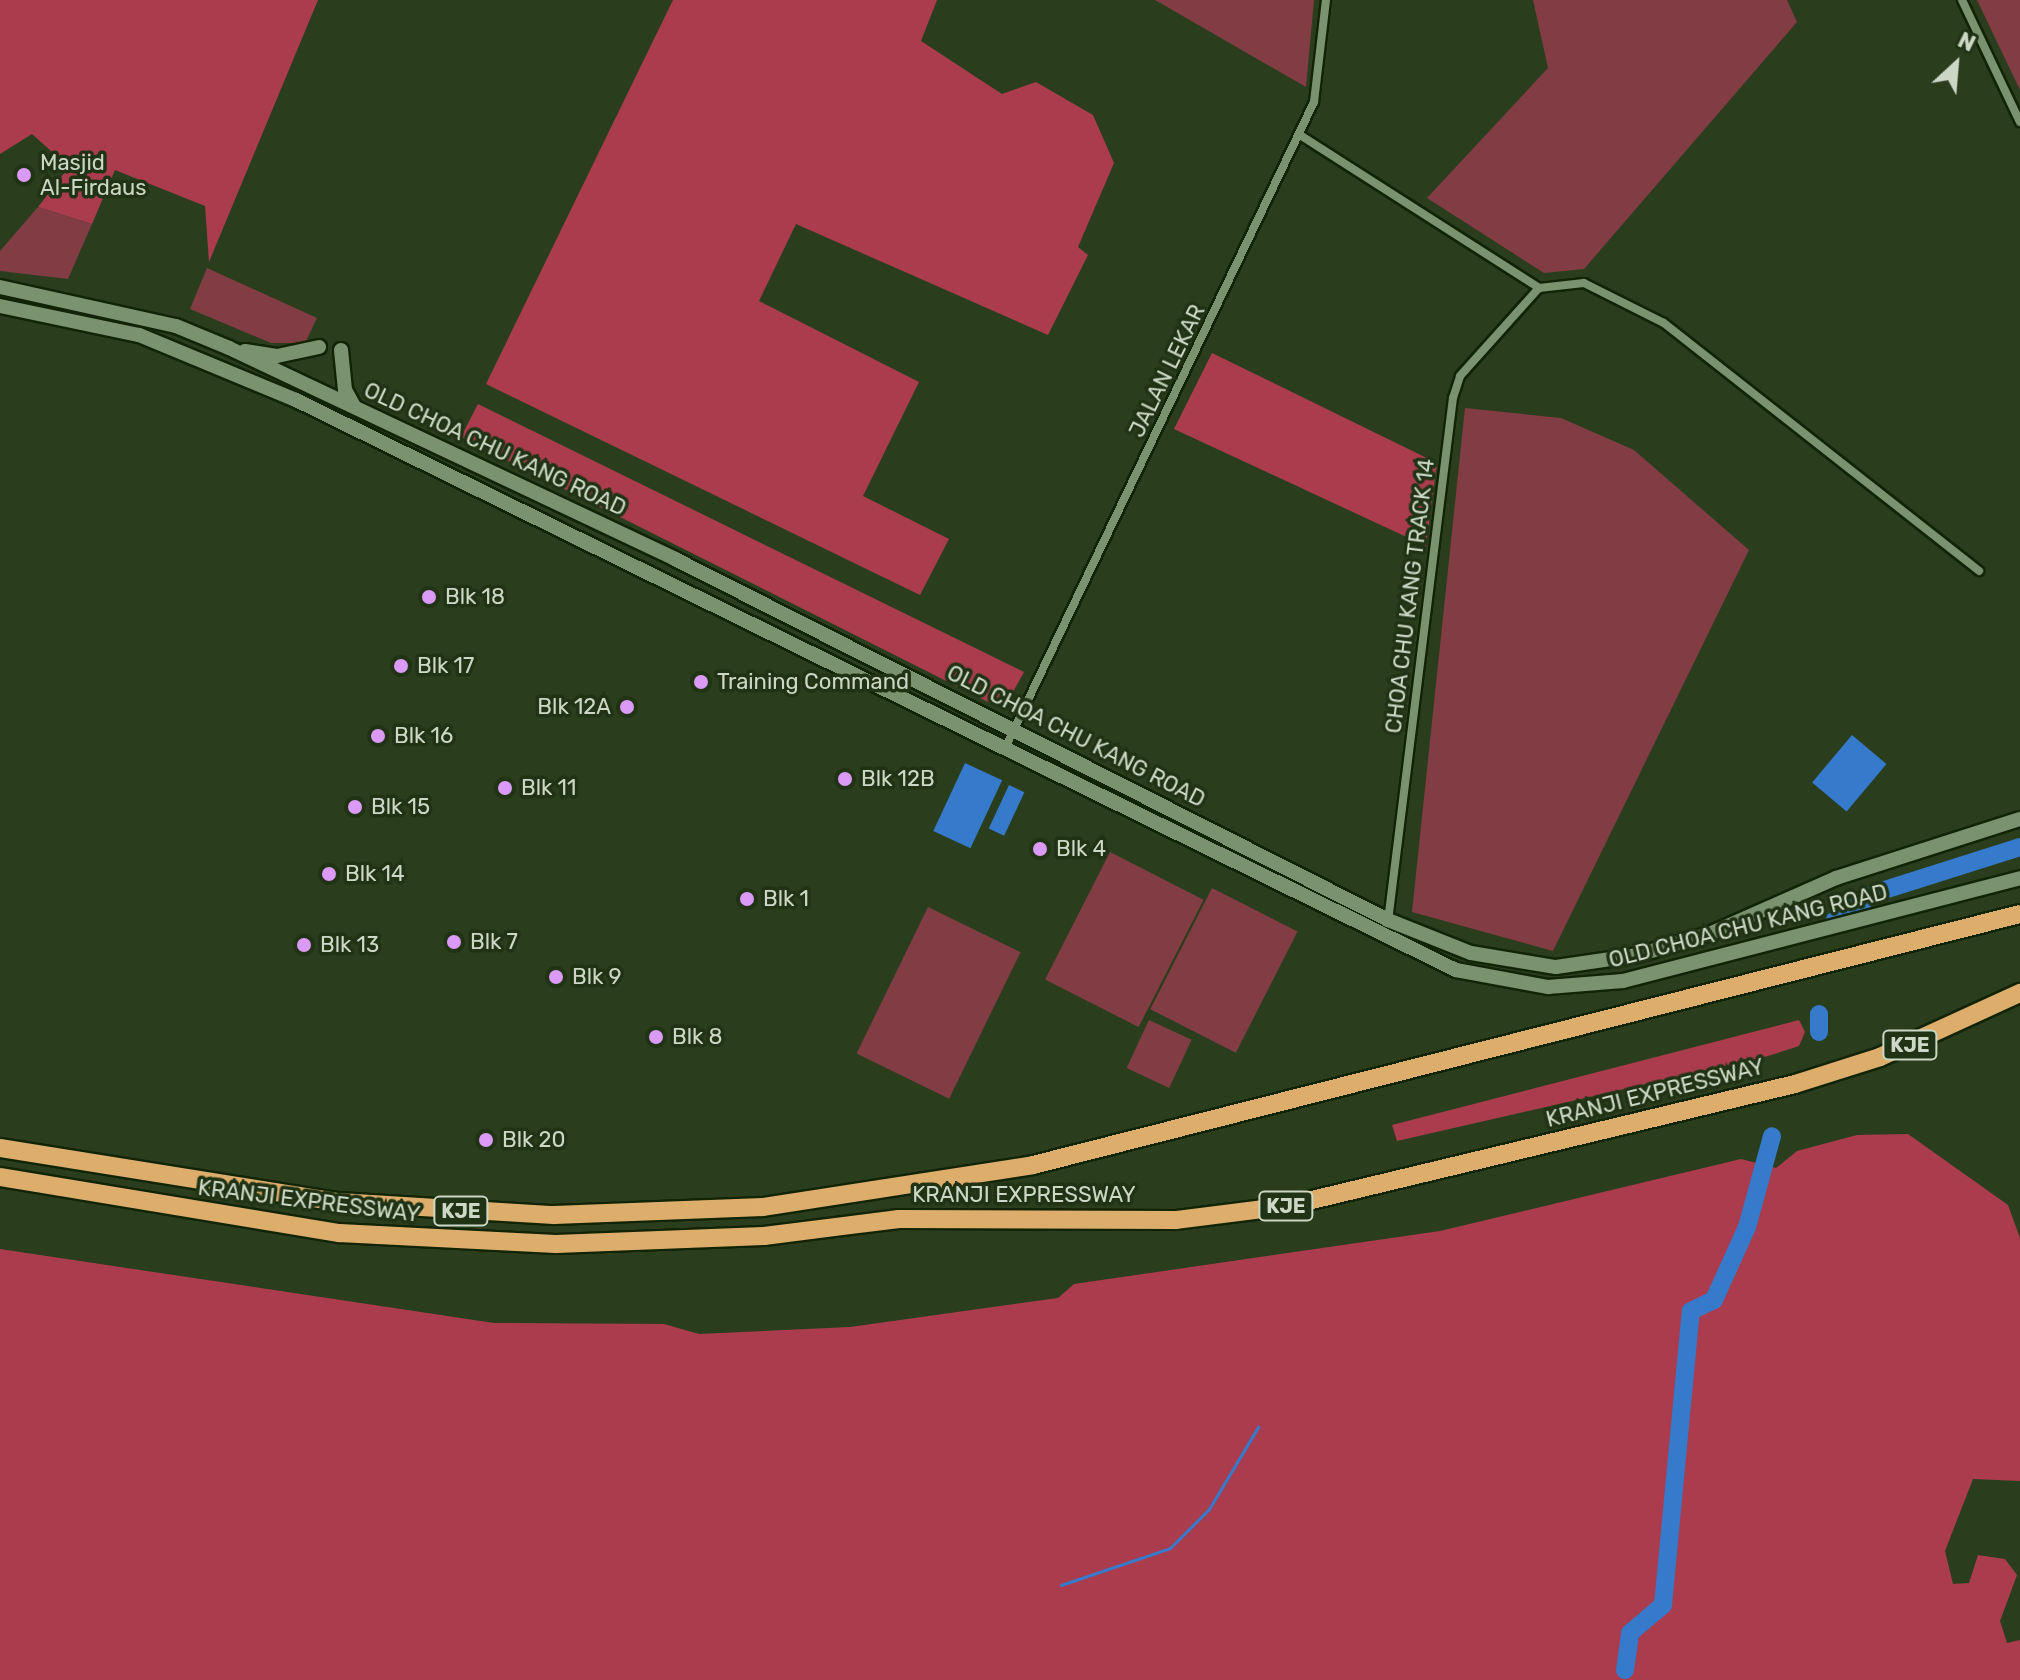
<!DOCTYPE html>
<html>
<head>
<meta charset="utf-8">
<style>
  body { margin:0 }
  #map { position:relative; width:2020px; height:1680px; overflow:hidden; background:#2a3e1e; font-family:Rubik,sans-serif }
  div>[style] { position:absolute }
  .green>* { inset:0; background:#813c44; transform-origin:0 0 }
  .forest>* { inset:0; background:#aa3c4d }
  .water>* { inset:0; background:#367acc; transform-origin:0 0 }
  .stream>* { height:3px; margin:-1.5px; padding:0 1.5px; transform-origin:1.5px; border-radius:1.5px; background:#367acc }
  .river>* { height:18px; margin:-9px; padding:0 9px; transform-origin:9px; border-radius:9px; background:#367acc }
  .roads { filter:drop-shadow(2px 0 #112405) drop-shadow(-2px 0 #112405) drop-shadow(0 2px #112405) drop-shadow(0 -2px #112405) }
  .street>* { height:8px; margin:-4px; padding:0 4px; transform-origin:4px; border-radius:4px; background:#7b926f }
  .secondary>* { height:14px; margin:-7px; padding:0 7px; transform-origin:7px; border-radius:7px; background:#7b926f }
  .highway>* { height:18px; margin:-9px; padding:0 9px; transform-origin:9px; border-radius:9px; background:#ddae6b }
  .dots>* { width:22px; height:22px; translate:-50% -50%; box-sizing:border-box; border:4px solid #203314; border-radius:50% }
  span { translate:-50% -50%; white-space:nowrap; text-align:center; line-height:1.15; -webkit-text-stroke:7px #203314; paint-order:stroke }
  .shield-label span { padding:2px 6px; background:#203314; border:2px solid; border-radius:6px; -webkit-text-stroke-width:0 }
  .shield-label { font-size:20px; color:#ccd8c5; font-weight:700 }
  .poi-label { font-size:22px; color:#ccd8c5 }
  .left { translate:0 -50%; text-align:left }
  .right { translate:-100% -50%; text-align:right }
  .street-label { font-size:22px; color:#ccd8c5 }
  .north { position:absolute; left:1916px; top:24px; width:80px; height:80px; -webkit-text-stroke:6px #203314; paint-order:stroke; rotate:26deg; font-size:22px; font-weight:700; line-height:32px; text-align:center; color:#ccd8c5 }
  .north::after { content:''; display:block; margin:auto; width:28px; height:36px; background:#ccd8c5; clip-path:polygon(50% 0,100% 100%,50% 72%,0 100%) }
</style>
</head>
<body>
<div id="map">
  <div class="green">
    <div style="clip-path:polygon(1155px 0,1314px 0,1306px 87px)"></div>
    <div style="clip-path:polygon(1533px 0,1787px 0,1797px 22px,1584px 269px,1544px 273px,1427px 198px,1548px 68px)"></div>
    <div style="clip-path:polygon(1977px 0,2020px 0,2020px 90px)"></div>
    <div style="clip-path:polygon(38px 207px,92px 224px,68px 279px,0 271px,0 251px)"></div>
    <div style="clip-path:polygon(207px 268px,317px 318px,305px 343px,271px 343px,190px 309px)"></div>
    <div style="clip-path:polygon(1465px 408px,1561px 418px,1634px 450px,1749px 550px,1553px 951px,1412px 912px)"></div>
    <div style="left:1110px;top:852px;width:105px;height:143px;rotate:27deg"></div>
    <div style="left:1212px;top:888px;width:96px;height:136px;rotate:27deg"></div>
    <div style="left:928px;top:907px;width:103px;height:163px;rotate:26deg"></div>
    <div style="left:1149px;top:1020px;width:47px;height:53px;rotate:25deg"></div>
  </div>
  <div class="forest">
    <div style="clip-path:polygon(0 0,318px 0,209px 262px,205px 206px,115px 170px,92px 224px,38px 207px,69px 167px,32px 134px,0 154px)"></div>
    <div style="clip-path:polygon(673px 0,937px 0,921px 41px,1002px 94px,1036px 82px,1093px 115px,1114px 163px,1078px 247px,1088px 255px,1048px 335px,796px 224px,759px 301px,919px 382px,863px 496px,949px 539px,920px 595px,486px 384px)"></div>
    <div style="clip-path:polygon(1212px 353px,1437px 463px,1426px 546px,1174px 429px)"></div>
    <div style="clip-path:polygon(478px 404px,1024px 672px,1009px 699px,992px 704px,461px 437px)"></div>
    <div style="clip-path:polygon(1799px 1020px,1805px 1032px,1799px 1046px,1768px 1056px,1397px 1141px,1392px 1125px)"></div>
    <div style="clip-path:polygon(1908px 1134px,2008px 1205px,2020px 1238px,2020px 1481px,1973px 1479px,1945px 1551px,1953px 1584px,1969px 1583px,1978px 1555px,2005px 1559px,2017px 1575px,2000px 1621px,2007px 1643px,2020px 1640px,2020px 1680px,0 1680px,0 1249px,494px 1323px,664px 1324px,699px 1334px,850px 1327px,1058px 1298px,1074px 1284px,1440px 1231px,1741px 1159px,1776px 1168px,1797px 1151px,1857px 1135px)"></div>
  </div>
  <div class="water">
    <div style="left:1852px;top:735px;width:45px;height:62px;rotate:40deg"></div>
    <div style="left:965px;top:763px;width:41px;height:75px;rotate:25deg"></div>
    <div style="left:1009px;top:785px;width:17px;height:48px;rotate:25deg"></div>
  </div>
  <div class="stream">
    <div style="left:1061px;top:1585px;width:115px;rotate:-18.7deg"></div>
    <div style="left:1170px;top:1548px;width:55px;rotate:-45deg"></div>
    <div style="left:1209px;top:1509px;width:96px;rotate:-59.1deg"></div>
  </div>
  <div class="river">
    <div style="left:1835px;top:920px;width:48px;rotate:-34deg"></div>
    <div style="left:1875px;top:893px;width:152px;rotate:-17.6deg"></div>
    <div style="left:1819px;top:1014px;width:18px;rotate:90deg"></div>
    <div style="left:1625px;top:1670px;width:37px;rotate:-82deg"></div>
    <div style="left:1630px;top:1633px;width:43px;rotate:-40.3deg"></div>
    <div style="left:1663px;top:1605px;width:295px;rotate:-84.6deg"></div>
    <div style="left:1691px;top:1311px;width:25px;rotate:-26deg"></div>
    <div style="left:1714px;top:1300px;width:80px;rotate:-65.7deg"></div>
    <div style="left:1747px;top:1227px;width:94px;rotate:-74.6deg"></div>
  </div>
  <div class="roads">
    <div class="street">
      <div style="left:1962px;top:0;width:135px;rotate:64.6deg"></div>
      <div style="left:1300px;top:135px;width:284px;rotate:32.6deg"></div>
      <div style="left:1005px;top:748px;width:716px;rotate:-64.44deg"></div>
      <div style="left:1314px;top:102px;width:103px;rotate:-83.3deg"></div>
      <div style="left:1388px;top:921px;width:527px;rotate:-82.92deg"></div>
      <div style="left:1453px;top:398px;width:23px;rotate:-72deg"></div>
      <div style="left:1460px;top:376px;width:118px;rotate:-48.1deg"></div>
      <div style="left:1539px;top:288px;width:45px;rotate:-6.3deg"></div>
      <div style="left:1584px;top:283px;width:89px;rotate:26.6deg"></div>
      <div style="left:1664px;top:323px;width:401px;rotate:38.2deg"></div>
    </div>
    <div class="secondary">
      <div style="left:0;top:287px;width:180px;rotate:12.5deg"></div>
      <div style="left:176px;top:326px;width:57px;rotate:22.5deg"></div>
      <div style="left:229px;top:348px;width:493px;rotate:25.3deg"></div>
      <div style="left:675px;top:559px;width:799px;rotate:26.85deg"></div>
      <div style="left:1388px;top:920px;width:89px;rotate:21.7deg"></div>
      <div style="left:1471px;top:953px;width:86px;rotate:9.4deg"></div>
      <div style="left:1556px;top:967px;width:83px;rotate:-8.3deg"></div>
      <div style="left:1638px;top:955px;width:74px;rotate:-16.5deg"></div>
      <div style="left:1709px;top:934px;width:139px;rotate:-23.8deg"></div>
      <div style="left:1836px;top:878px;width:193px;rotate:-17.8deg"></div>
      <div style="left:0;top:306px;width:142px;rotate:11.8deg"></div>
      <div style="left:139px;top:335px;width:170px;rotate:22.5deg"></div>
      <div style="left:296px;top:400px;width:1292px;rotate:26.17deg"></div>
      <div style="left:1456px;top:970px;width:94px;rotate:10.5deg"></div>
      <div style="left:1548px;top:987px;width:75px;rotate:-4.6deg"></div>
      <div style="left:1623px;top:981px;width:410px;rotate:-14.5deg"></div>
      <div style="left:341px;top:350px;width:40px;rotate:84.3deg"></div>
      <div style="left:345px;top:390px;width:18px;rotate:61deg"></div>
      <div style="left:245px;top:351px;width:32px;rotate:9deg"></div>
      <div style="left:277px;top:356px;width:43px;rotate:-12.1deg"></div>
    </div>
    <div class="highway">
      <div style="left:0;top:1148px;width:343px;rotate:9.1deg"></div>
      <div style="left:339px;top:1202px;width:215px;rotate:3.5deg"></div>
      <div style="left:554px;top:1215px;width:209px;rotate:-2.2deg"></div>
      <div style="left:763px;top:1207px;width:273px;rotate:-8.8deg"></div>
      <div style="left:1033px;top:1165px;width:1018px;rotate:-14.27deg"></div>
      <div style="left:0;top:1177px;width:344px;rotate:9.4deg"></div>
      <div style="left:339px;top:1233px;width:217px;rotate:2.9deg"></div>
      <div style="left:556px;top:1244px;width:208px;rotate:-2.2deg"></div>
      <div style="left:764px;top:1236px;width:136px;rotate:-7.2deg"></div>
      <div style="left:899px;top:1219px;width:277px;rotate:0.2deg"></div>
      <div style="left:1176px;top:1220px;width:112px;rotate:-7.2deg"></div>
      <div style="left:1287px;top:1206px;width:522px;rotate:-13.5deg"></div>
      <div style="left:1795px;top:1084px;width:89px;rotate:-17.6deg"></div>
      <div style="left:1880px;top:1057px;width:154px;rotate:-24.6deg"></div>
    </div>
  </div>
  <div class="dots">
    <div style="left:24px;top:175px;background:#da9af6"></div>
    <div style="left:429px;top:597px;background:#da9af6"></div>
    <div style="left:401px;top:666px;background:#da9af6"></div>
    <div style="left:701px;top:682px;background:#da9af6"></div>
    <div style="left:627px;top:707px;background:#da9af6"></div>
    <div style="left:378px;top:736px;background:#da9af6"></div>
    <div style="left:845px;top:779px;background:#da9af6"></div>
    <div style="left:505px;top:788px;background:#da9af6"></div>
    <div style="left:355px;top:807px;background:#da9af6"></div>
    <div style="left:1040px;top:849px;background:#da9af6"></div>
    <div style="left:329px;top:874px;background:#da9af6"></div>
    <div style="left:747px;top:899px;background:#da9af6"></div>
    <div style="left:454px;top:942px;background:#da9af6"></div>
    <div style="left:304px;top:945px;background:#da9af6"></div>
    <div style="left:556px;top:977px;background:#da9af6"></div>
    <div style="left:656px;top:1037px;background:#da9af6"></div>
    <div style="left:486px;top:1140px;background:#da9af6"></div>
  </div>
  <div class="shield-label">
    <span style="left:1910px;top:1045px">KJE</span>
    <span style="left:1286px;top:1206px">KJE</span>
    <span style="left:461px;top:1211px">KJE</span>
  </div>
  <div class="poi-label">
    <span class="left" style="left:40px;top:175px">Masjid<br>Al-Firdaus</span>
    <span class="left" style="left:445px;top:597px">Blk 18</span>
    <span class="left" style="left:417px;top:666px">Blk 17</span>
    <span class="left" style="left:717px;top:682px">Training Command</span>
    <span class="right" style="left:611px;top:707px">Blk 12A</span>
    <span class="left" style="left:394px;top:736px">Blk 16</span>
    <span class="left" style="left:861px;top:779px">Blk 12B</span>
    <span class="left" style="left:521px;top:788px">Blk 11</span>
    <span class="left" style="left:371px;top:807px">Blk 15</span>
    <span class="left" style="left:1056px;top:849px">Blk 4</span>
    <span class="left" style="left:345px;top:874px">Blk 14</span>
    <span class="left" style="left:763px;top:899px">Blk 1</span>
    <span class="left" style="left:470px;top:942px">Blk 7</span>
    <span class="left" style="left:320px;top:945px">Blk 13</span>
    <span class="left" style="left:572px;top:977px">Blk 9</span>
    <span class="left" style="left:672px;top:1037px">Blk 8</span>
    <span class="left" style="left:502px;top:1140px">Blk 20</span>
  </div>
  <div class="street-label">
    <span style="left:1167px;top:371px;rotate:-64deg">JALAN LEKAR</span>
    <span style="left:495px;top:449px;rotate:25deg">OLD CHOA CHU KANG ROAD</span>
    <span style="left:1410px;top:596px;rotate:-83deg">CHOA CHU KANG TRACK 14</span>
    <span style="left:1076px;top:736px;rotate:27deg">OLD CHOA CHU KANG ROAD</span>
    <span style="left:1748px;top:926px;rotate:-14deg">OLD CHOA CHU KANG ROAD</span>
    <span style="left:1655px;top:1093px;rotate:-14deg">KRANJI EXPRESSWAY</span>
    <span style="left:1024px;top:1195px">KRANJI EXPRESSWAY</span>
    <span style="left:309px;top:1201px;rotate:7deg">KRANJI EXPRESSWAY</span>
  </div>
  <div class="north">N</div>
</div>
</body>
</html>
